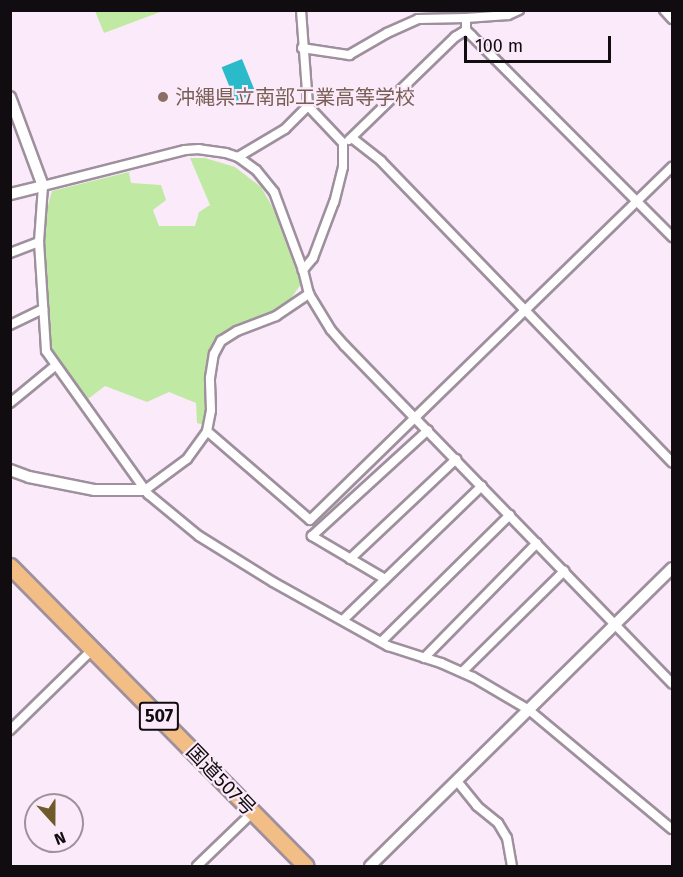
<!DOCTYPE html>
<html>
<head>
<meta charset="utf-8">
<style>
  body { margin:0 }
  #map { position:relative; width:683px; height:877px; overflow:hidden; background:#fbebfa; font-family:"Fira Sans","Noto Sans JP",sans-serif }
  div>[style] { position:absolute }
  .green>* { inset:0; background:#c0e9a3 }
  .water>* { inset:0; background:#2bbac9; transform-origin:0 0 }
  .roads { filter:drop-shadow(2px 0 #9e909d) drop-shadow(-2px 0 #9e909d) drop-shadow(0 2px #9e909d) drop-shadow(0 -2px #9e909d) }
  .minor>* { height:8px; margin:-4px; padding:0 4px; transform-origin:4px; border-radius:4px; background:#fff }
  .tertiary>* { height:10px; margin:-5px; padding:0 5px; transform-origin:5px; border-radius:5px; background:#fff }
  .trunk>* { height:15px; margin:-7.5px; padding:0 7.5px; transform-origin:7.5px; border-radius:7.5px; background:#f2be86 }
  .dots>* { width:16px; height:16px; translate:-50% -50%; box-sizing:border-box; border:3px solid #fbebfa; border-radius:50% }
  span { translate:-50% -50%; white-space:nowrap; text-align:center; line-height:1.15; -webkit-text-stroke:4.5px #fbebfa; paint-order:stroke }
  .shield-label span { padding:2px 4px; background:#fbebfa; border:2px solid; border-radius:4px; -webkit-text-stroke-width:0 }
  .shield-label { font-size:18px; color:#110c10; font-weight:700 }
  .education-label { font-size:20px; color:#785e54 }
  .left { translate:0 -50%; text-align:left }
  .street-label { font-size:20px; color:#110c10 }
  .frame { position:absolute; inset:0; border:12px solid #110c10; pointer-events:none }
  .north { position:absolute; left:24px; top:793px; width:60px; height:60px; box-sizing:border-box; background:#fbebfa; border:2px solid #9d929c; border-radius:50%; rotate:159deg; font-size:16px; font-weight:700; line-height:24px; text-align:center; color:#110c10 }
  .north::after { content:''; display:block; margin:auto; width:21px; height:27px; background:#6f5b2a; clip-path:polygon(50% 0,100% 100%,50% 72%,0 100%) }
  .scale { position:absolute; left:464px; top:36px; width:147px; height:27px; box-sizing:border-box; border:3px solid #110c10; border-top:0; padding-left:8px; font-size:18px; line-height:21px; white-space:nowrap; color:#110c10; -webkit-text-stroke:4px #fbebfa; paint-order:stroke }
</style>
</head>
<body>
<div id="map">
  <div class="green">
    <div style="clip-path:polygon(95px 11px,163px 11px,104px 33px)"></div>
    <div style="clip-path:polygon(190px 158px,205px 158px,235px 167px,261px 187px,273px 208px,301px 284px,287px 304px,219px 338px,211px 358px,204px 425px,197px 423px,196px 403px,169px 392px,147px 402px,105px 386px,88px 399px,51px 352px,44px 255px,47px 209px,52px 191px,129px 172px,131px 183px,161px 185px,166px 200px,153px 210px,159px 226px,195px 226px,199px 212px,210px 205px)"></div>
  </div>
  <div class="water">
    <div style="left:242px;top:59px;width:37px;height:22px;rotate:68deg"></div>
  </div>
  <div class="roads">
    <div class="minor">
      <div style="left:301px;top:10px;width:96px;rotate:85.8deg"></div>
      <div style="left:308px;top:106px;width:51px;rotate:46.6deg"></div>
      <div style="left:343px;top:143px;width:24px;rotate:90deg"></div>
      <div style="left:343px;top:167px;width:36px;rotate:104deg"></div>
      <div style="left:334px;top:202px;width:60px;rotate:110.6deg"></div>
      <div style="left:313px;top:258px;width:16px;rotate:130deg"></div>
      <div style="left:303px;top:270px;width:25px;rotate:76deg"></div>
      <div style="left:309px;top:294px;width:42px;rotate:58.6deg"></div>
      <div style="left:331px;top:330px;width:21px;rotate:49deg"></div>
      <div style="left:345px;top:346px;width:470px;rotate:45.9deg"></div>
      <div style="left:664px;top:10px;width:12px;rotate:48deg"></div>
      <div style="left:466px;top:18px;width:12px;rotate:90deg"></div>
      <div style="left:466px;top:30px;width:8px;rotate:45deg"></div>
      <div style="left:472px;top:36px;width:284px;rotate:45.1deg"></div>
      <div style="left:302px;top:48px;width:48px;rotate:8.5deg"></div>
      <div style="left:349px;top:55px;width:44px;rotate:-30.1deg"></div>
      <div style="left:387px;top:33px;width:34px;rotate:-24deg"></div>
      <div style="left:418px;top:19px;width:48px;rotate:-1.2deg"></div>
      <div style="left:466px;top:18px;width:42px;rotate:-4.1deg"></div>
      <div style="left:508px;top:15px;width:12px;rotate:-24deg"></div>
      <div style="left:352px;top:138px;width:37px;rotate:38deg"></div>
      <div style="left:381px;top:161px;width:419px;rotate:46deg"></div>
      <div style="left:349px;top:140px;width:148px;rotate:-44.2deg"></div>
      <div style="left:455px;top:37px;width:13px;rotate:-32deg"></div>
      <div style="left:238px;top:157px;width:55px;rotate:-30.8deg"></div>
      <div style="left:285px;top:129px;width:33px;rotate:-45deg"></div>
      <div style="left:10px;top:253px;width:31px;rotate:-21deg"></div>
      <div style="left:303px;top:270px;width:83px;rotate:-110.4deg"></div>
      <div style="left:274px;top:192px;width:28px;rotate:-129deg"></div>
      <div style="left:256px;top:170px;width:22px;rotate:-144deg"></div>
      <div style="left:238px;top:157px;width:13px;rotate:-162deg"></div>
      <div style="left:226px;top:153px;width:27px;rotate:-172deg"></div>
      <div style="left:199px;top:149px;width:14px;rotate:176deg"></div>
      <div style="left:185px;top:150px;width:146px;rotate:165.8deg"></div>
      <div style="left:43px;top:186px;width:56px;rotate:94.1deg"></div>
      <div style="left:39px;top:242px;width:109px;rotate:86.3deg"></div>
      <div style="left:46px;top:351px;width:176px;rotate:54.5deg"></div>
      <div style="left:148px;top:494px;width:66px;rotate:39.5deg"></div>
      <div style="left:199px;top:536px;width:87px;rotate:31.9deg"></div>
      <div style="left:273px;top:582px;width:132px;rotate:29.1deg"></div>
      <div style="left:388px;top:646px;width:56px;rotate:17.8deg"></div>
      <div style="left:441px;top:663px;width:35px;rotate:24deg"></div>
      <div style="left:473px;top:677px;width:65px;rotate:30.5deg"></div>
      <div style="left:529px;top:710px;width:186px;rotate:39.8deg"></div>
      <div style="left:10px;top:325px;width:37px;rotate:-26deg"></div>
      <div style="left:10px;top:403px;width:58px;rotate:-39.4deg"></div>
      <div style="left:207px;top:431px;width:136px;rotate:40.8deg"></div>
      <div style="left:310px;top:520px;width:506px;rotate:-44.28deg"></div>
      <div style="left:145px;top:490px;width:52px;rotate:-36.4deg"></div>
      <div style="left:187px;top:459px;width:34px;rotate:-54deg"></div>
      <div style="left:207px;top:431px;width:21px;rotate:-79deg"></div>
      <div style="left:211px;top:410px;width:32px;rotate:-92deg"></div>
      <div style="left:210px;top:378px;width:24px;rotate:-81deg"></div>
      <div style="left:214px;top:354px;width:15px;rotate:-62deg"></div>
      <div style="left:221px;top:341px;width:19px;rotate:-32deg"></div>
      <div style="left:237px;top:331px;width:42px;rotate:-21deg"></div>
      <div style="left:276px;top:316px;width:40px;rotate:-34deg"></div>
      <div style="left:350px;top:559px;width:146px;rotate:-43.3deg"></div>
      <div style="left:385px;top:579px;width:85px;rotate:-149.5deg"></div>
      <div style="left:312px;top:536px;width:157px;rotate:-42.4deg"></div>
      <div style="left:343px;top:620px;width:193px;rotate:-44deg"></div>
      <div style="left:381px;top:642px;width:181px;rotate:-44.6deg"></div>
      <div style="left:424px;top:658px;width:161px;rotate:-45.5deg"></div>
      <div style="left:462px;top:672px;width:144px;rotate:-44.7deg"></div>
      <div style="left:10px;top:730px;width:116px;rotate:-44.3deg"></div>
      <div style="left:457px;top:781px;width:32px;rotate:51deg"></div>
      <div style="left:477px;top:806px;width:27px;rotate:39deg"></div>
      <div style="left:498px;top:823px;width:17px;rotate:59deg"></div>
      <div style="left:507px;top:838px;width:28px;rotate:80deg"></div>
      <div style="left:197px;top:866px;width:78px;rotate:-44deg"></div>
    </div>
    <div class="tertiary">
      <div style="left:10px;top:97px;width:95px;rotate:69.7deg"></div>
      <div style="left:43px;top:186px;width:34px;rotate:166deg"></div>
      <div style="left:10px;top:470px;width:20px;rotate:20deg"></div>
      <div style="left:29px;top:477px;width:66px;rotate:11.3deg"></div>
      <div style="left:94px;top:490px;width:51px"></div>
      <div style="left:370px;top:866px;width:424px;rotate:-44.6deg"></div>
    </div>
    <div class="trunk">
      <div style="left:10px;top:566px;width:421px;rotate:45.4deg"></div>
    </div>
  </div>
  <div class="dots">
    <div style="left:163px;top:97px;background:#8d6e63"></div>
  </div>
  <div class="shield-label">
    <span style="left:159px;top:716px">507</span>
  </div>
  <div class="education-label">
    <span class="left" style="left:175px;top:97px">沖縄県立南部工業高等学校</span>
  </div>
  <div class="street-label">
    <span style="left:221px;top:780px;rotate:46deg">国道507号</span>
  </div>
  <div class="frame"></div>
  <div class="north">N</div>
  <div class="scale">100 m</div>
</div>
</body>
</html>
